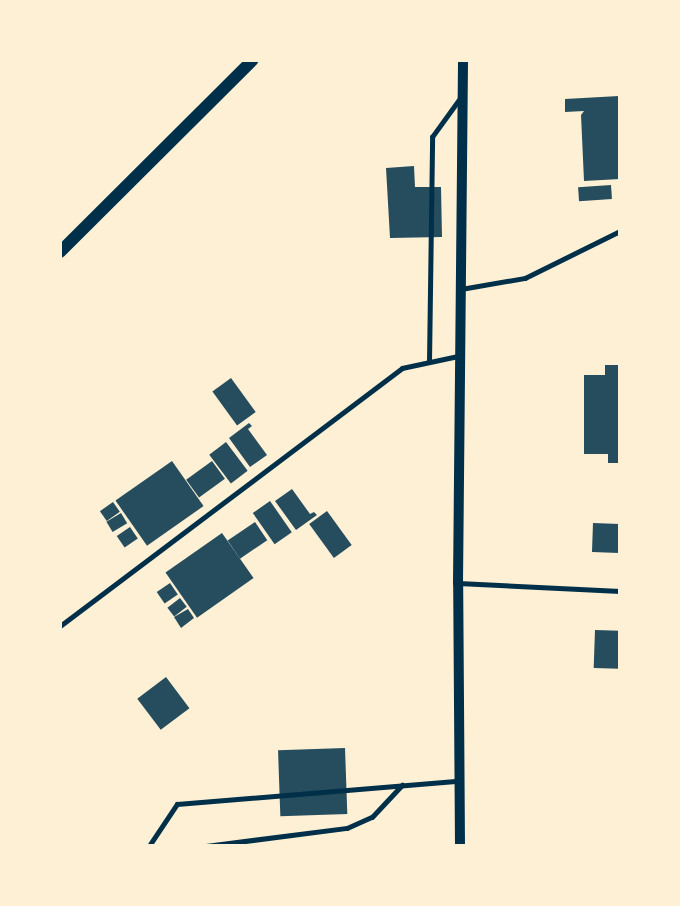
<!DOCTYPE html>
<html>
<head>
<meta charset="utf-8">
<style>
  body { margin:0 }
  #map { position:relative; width:680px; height:906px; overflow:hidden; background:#fdf0d5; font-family:Arial,sans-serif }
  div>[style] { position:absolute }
  .building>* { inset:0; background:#264d5e; transform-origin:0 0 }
  .service>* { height:4.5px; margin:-2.25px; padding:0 2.25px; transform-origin:2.25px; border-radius:2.25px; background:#003049 }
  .tertiary>* { height:10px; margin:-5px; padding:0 5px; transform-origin:5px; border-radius:5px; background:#003049 }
  .secondary>* { height:12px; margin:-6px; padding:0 6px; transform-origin:6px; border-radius:6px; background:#003049 }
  span { translate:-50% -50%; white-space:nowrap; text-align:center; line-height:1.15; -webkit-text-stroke:6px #fdf0d5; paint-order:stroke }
  .frame { position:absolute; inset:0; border:62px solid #fdf0d5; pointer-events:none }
</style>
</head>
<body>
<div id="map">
  <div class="building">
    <div style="clip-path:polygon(619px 96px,620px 179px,584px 181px,581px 115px,584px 111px,565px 112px,565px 99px)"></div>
    <div style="clip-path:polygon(414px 166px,415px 187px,441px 187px,442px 237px,390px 238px,386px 168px)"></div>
    <div style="left:611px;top:185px;width:14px;height:33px;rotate:86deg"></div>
    <div style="clip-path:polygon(605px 365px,620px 365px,620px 463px,608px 463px,608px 454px,584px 454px,584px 375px,605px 375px)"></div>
    <div style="left:231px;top:378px;width:42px;height:23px;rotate:54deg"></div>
    <div style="clip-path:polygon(249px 423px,252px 426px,248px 429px,267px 455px,250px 467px,229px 438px)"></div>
    <div style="left:226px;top:442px;width:36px;height:21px;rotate:53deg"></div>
    <div style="left:172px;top:461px;width:55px;height:69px;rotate:55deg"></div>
    <div style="left:212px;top:461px;width:22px;height:32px;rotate:54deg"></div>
    <div style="clip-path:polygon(292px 489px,310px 514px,314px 512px,317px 515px,296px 530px,275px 501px)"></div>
    <div style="left:270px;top:501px;width:38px;height:21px;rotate:55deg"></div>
    <div style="left:113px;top:502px;width:12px;height:16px;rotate:55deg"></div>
    <div style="left:327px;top:511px;width:42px;height:22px;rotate:54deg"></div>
    <div style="left:121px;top:513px;width:12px;height:17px;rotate:59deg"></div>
    <div style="left:255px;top:522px;width:22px;height:33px;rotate:56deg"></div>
    <div style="left:593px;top:523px;width:27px;height:29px;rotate:2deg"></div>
    <div style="left:130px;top:527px;width:14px;height:16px;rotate:56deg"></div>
    <div style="left:222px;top:533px;width:55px;height:69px;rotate:55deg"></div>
    <div style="left:170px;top:583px;width:14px;height:16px;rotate:56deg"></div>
    <div style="left:180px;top:598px;width:11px;height:16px;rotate:52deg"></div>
    <div style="clip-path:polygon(188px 609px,194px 618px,181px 628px,174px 617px)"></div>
    <div style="left:595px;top:630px;width:25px;height:38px;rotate:2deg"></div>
    <div style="left:166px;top:677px;width:39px;height:36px;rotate:53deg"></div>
    <div style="left:345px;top:748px;width:66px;height:67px;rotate:88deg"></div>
  </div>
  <div class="service">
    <div style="left:461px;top:289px;width:65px;rotate:-9.8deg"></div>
    <div style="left:525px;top:278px;width:106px;rotate:-26.3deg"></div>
    <div style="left:429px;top:362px;width:225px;rotate:-89.2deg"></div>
    <div style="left:432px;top:137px;width:49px;rotate:-54.1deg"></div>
    <div style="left:458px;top:583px;width:162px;rotate:2.8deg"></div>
    <div style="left:60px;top:626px;width:428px;rotate:-37deg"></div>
    <div style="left:402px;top:368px;width:57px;rotate:-12.1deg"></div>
    <div style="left:149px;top:846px;width:50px;rotate:-56.3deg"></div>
    <div style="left:177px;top:804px;width:282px;rotate:-4.7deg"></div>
    <div style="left:206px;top:846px;width:142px;rotate:-7.3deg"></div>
    <div style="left:347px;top:828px;width:27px;rotate:-24deg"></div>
    <div style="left:372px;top:817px;width:44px;rotate:-46.8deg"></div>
  </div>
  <div class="tertiary">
    <div style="left:460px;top:846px;width:263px;rotate:-90.4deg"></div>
    <div style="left:458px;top:583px;width:523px;rotate:-89.45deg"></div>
  </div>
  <div class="secondary">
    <div style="left:60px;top:252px;width:272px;rotate:-44.9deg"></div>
  </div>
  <div class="frame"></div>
</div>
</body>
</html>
